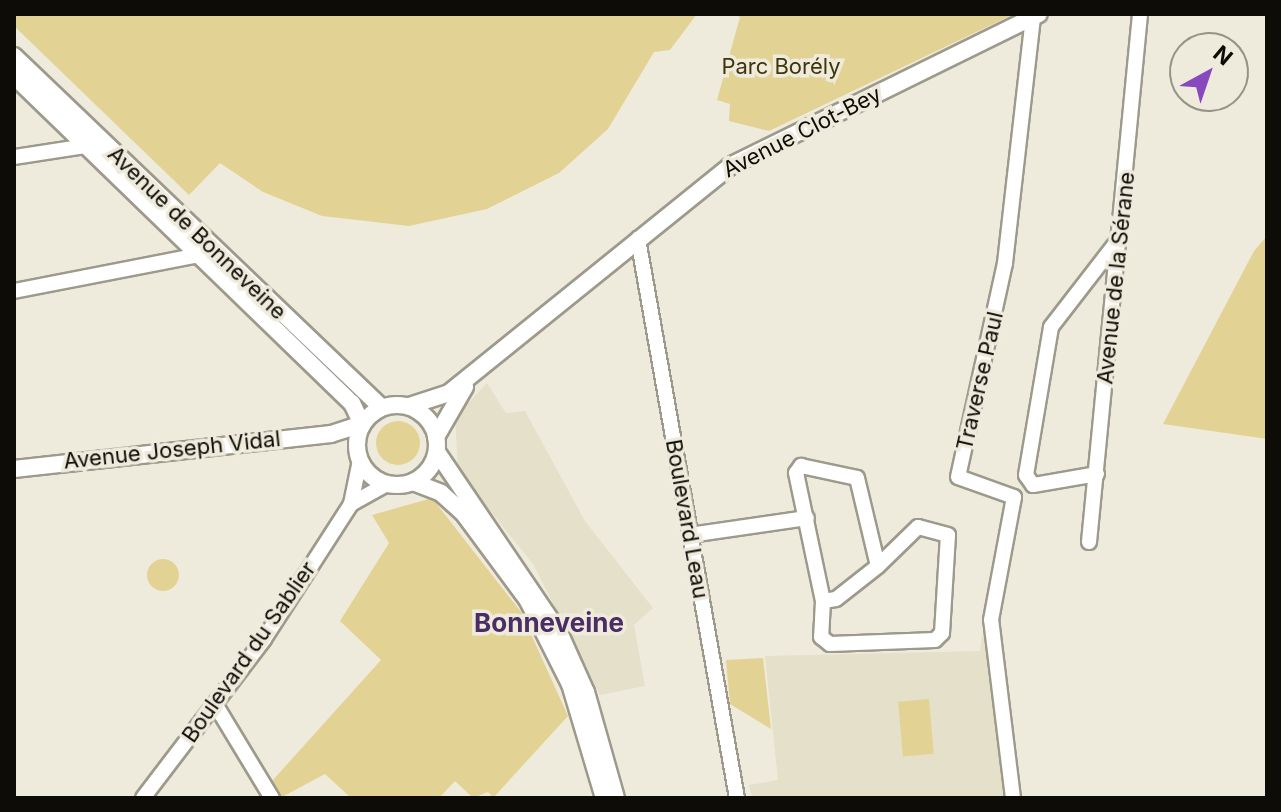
<!DOCTYPE html>
<html>
<head>
<meta charset="utf-8">
<style>
  body { margin:0 }
  #map { position:relative; width:1281px; height:812px; overflow:hidden; background:#efebdc; font-family:Inter,sans-serif }
  div>[style] { position:absolute }
  .built>* { inset:0; background:#e5e0ca }
  .green>* { inset:0; background:#e2d395; transform-origin:0 0 }
  .round { border-radius:50% }
  .roads { filter:drop-shadow(2px 0 #9d9a8c) drop-shadow(-2px 0 #9d9a8c) drop-shadow(0 2px #9d9a8c) drop-shadow(0 -2px #9d9a8c) }
  .minor>* { height:14px; margin:-7px; padding:0 7px; transform-origin:7px; border-radius:7px; background:#fff }
  .tertiary>* { height:16px; margin:-8px; padding:0 8px; transform-origin:8px; border-radius:8px; background:#fff }
  .tertiary>.ring { margin:-8px; padding:0; box-sizing:content-box; background:none; border:16px solid #fff; border-radius:50% }
  span { translate:-50% -50%; white-space:nowrap; text-align:center; line-height:1.15; -webkit-text-stroke:7px #efebdc; paint-order:stroke }
  .park-label { font-size:22px; color:#3f360c }
  .street-label { font-size:22px; color:#0d0c07 }
  .quarter-label { font-size:26px; color:#4b2d66; font-weight:700 }
  .frame { position:absolute; inset:0; border:16px solid #0d0c07; pointer-events:none }
  .north { position:absolute; left:1169px; top:32px; width:80px; height:80px; box-sizing:border-box; background:#efebdc; border:2px solid #959287; border-radius:50%; rotate:40deg; font-size:22px; font-weight:700; line-height:32px; text-align:center; color:#0d0c07 }
  .north::after { content:''; display:block; margin:auto; width:28px; height:36px; background:#8848be; clip-path:polygon(50% 0,100% 100%,50% 72%,0 100%) }
</style>
</head>
<body>
<div id="map">
  <div class="built">
    <div style="clip-path:polygon(487px 383px,506px 413px,525px 411px,585px 521px,653px 608px,634px 625px,645px 686px,600px 695px,533px 564px,458px 471px,455px 417px)"></div>
    <div style="clip-path:polygon(982px 635px,992px 637px,1011px 798px,752px 798px,749px 785px,778px 780px,765px 656px,980px 651px)"></div>
  </div>
  <div class="green">
    <div style="clip-path:polygon(14px 14px,697px 14px,670px 50px,654px 52px,608px 129px,559px 173px,487px 209px,409px 226px,322px 216px,263px 192px,220px 163px,189px 195px,14px 26px)"></div>
    <div style="clip-path:polygon(730px 14px,1014px 14px,769px 131px,729px 121px,730px 104px,717px 100px,740px 17px)"></div>
    <div style="clip-path:polygon(1267px 236px,1267px 439px,1163px 424px,1254px 251px)"></div>
    <div class="round" style="left:376px;top:421px;width:44px;height:44px"></div>
    <div style="clip-path:polygon(432px 498px,521px 612px,568px 716px,493px 798px,488px 792px,473px 798px,455px 781px,439px 798px,351px 798px,325px 774px,280px 798px,272px 781px,381px 660px,340px 621px,389px 543px,372px 515px)"></div>
    <div class="round" style="left:147px;top:559px;width:32px;height:32px"></div>
    <div style="clip-path:polygon(763px 658px,771px 729px,730px 704px,726px 660px)"></div>
    <div style="left:929px;top:699px;width:55px;height:31px;rotate:85deg"></div>
  </div>
  <div class="roads">
    <div class="minor">
      <div style="left:14px;top:157px;width:73px;rotate:-8.7deg"></div>
      <div style="left:638px;top:239px;width:568px;rotate:79.96deg"></div>
      <div style="left:14px;top:291px;width:188px;rotate:-11deg"></div>
      <div style="left:1097px;top:474px;width:65px;rotate:170.2deg"></div>
      <div style="left:1033px;top:485px;width:12px;rotate:-125deg"></div>
      <div style="left:1026px;top:475px;width:150px;rotate:-80.4deg"></div>
      <div style="left:1051px;top:327px;width:111px;rotate:-52.3deg"></div>
      <div style="left:351px;top:504px;width:41px;rotate:-29.1deg"></div>
      <div style="left:690px;top:535px;width:118px;rotate:-8.3deg"></div>
      <div style="left:1089px;top:542px;width:530px;rotate:-84.48deg"></div>
      <div style="left:823px;top:601px;width:36px;rotate:93deg"></div>
      <div style="left:821px;top:637px;width:11px;rotate:38deg"></div>
      <div style="left:830px;top:644px;width:105px;rotate:-2.2deg"></div>
      <div style="left:935px;top:640px;width:10px;rotate:-45deg"></div>
      <div style="left:942px;top:633px;width:98px;rotate:-86.5deg"></div>
      <div style="left:948px;top:535px;width:31px;rotate:-165deg"></div>
      <div style="left:918px;top:527px;width:56px;rotate:135.7deg"></div>
      <div style="left:878px;top:566px;width:53px;rotate:141.8deg"></div>
      <div style="left:836px;top:599px;width:13px;rotate:171deg"></div>
      <div style="left:823px;top:601px;width:131px;rotate:-101.9deg"></div>
      <div style="left:796px;top:473px;width:9px;rotate:-54deg"></div>
      <div style="left:801px;top:466px;width:57px;rotate:12.1deg"></div>
      <div style="left:857px;top:478px;width:90px;rotate:76.6deg"></div>
      <div style="left:215px;top:704px;width:110px;rotate:58.8deg"></div>
      <div style="left:143px;top:798px;width:200px;rotate:-52.7deg"></div>
      <div style="left:264px;top:639px;width:161px;rotate:-57.2deg"></div>
      <div style="left:351px;top:504px;width:45px;rotate:-78.4deg"></div>
      <div style="left:1013px;top:798px;width:179px;rotate:-97deg"></div>
      <div style="left:991px;top:620px;width:125px;rotate:-79.4deg"></div>
      <div style="left:1014px;top:497px;width:59px;rotate:-160.3deg"></div>
      <div style="left:958px;top:477px;width:219px;rotate:-77.6deg"></div>
      <div style="left:1005px;top:263px;width:248px;rotate:-83.5deg"></div>
    </div>
    <div class="tertiary">
      <div style="left:14px;top:56px;width:508px;rotate:43.72deg"></div>
      <div style="left:14px;top:76px;width:470px;rotate:44.1deg"></div>
      <div style="left:352px;top:403px;width:23px;rotate:65deg"></div>
      <div class="ring" style="left:357px;top:405px;width:64px;height:64px"></div>
      <div style="left:409px;top:406px;width:42px;rotate:-18deg"></div>
      <div style="left:449px;top:393px;width:361px;rotate:-38.9deg"></div>
      <div style="left:730px;top:166px;width:344px;rotate:-26.2deg"></div>
      <div style="left:436px;top:437px;width:58px;rotate:-59.9deg"></div>
      <div style="left:437px;top:452px;width:217px;rotate:55.9deg"></div>
      <div style="left:559px;top:632px;width:66px;rotate:65.8deg"></div>
      <div style="left:586px;top:692px;width:110px;rotate:74.2deg"></div>
      <div style="left:14px;top:469px;width:319px;rotate:-6.3deg"></div>
      <div style="left:331px;top:434px;width:33px;rotate:-18deg"></div>
      <div style="left:413px;top:482px;width:30px;rotate:21deg"></div>
      <div style="left:441px;top:493px;width:31px;rotate:42deg"></div>
      <div style="left:464px;top:514px;width:106px;rotate:53.5deg"></div>
      <div style="left:527px;top:599px;width:95px;rotate:63.2deg"></div>
      <div style="left:570px;top:684px;width:119px;rotate:73.4deg"></div>
    </div>
  </div>
  <div class="park-label">
    <span style="left:781px;top:67px">Parc Borély</span>
  </div>
  <div class="street-label">
    <span style="left:802px;top:132px;rotate:-27deg">Avenue Clot-Bey</span>
    <span style="left:197px;top:233px;rotate:44deg">Avenue de Bonneveine</span>
    <span style="left:1116px;top:278px;rotate:-84deg">Avenue de la Sérane</span>
    <span style="left:980px;top:381px;rotate:-77deg">Traverse Paul</span>
    <span style="left:172px;top:450px;rotate:-6deg">Avenue Joseph Vidal</span>
    <span style="left:687px;top:519px;rotate:80deg">Boulevard Leau</span>
    <span style="left:249px;top:652px;rotate:-55deg">Boulevard du Sablier</span>
  </div>
  <div class="quarter-label">
    <span style="left:549px;top:623px">Bonneveine</span>
  </div>
  <div class="frame"></div>
  <div class="north">N</div>
</div>
</body>
</html>
